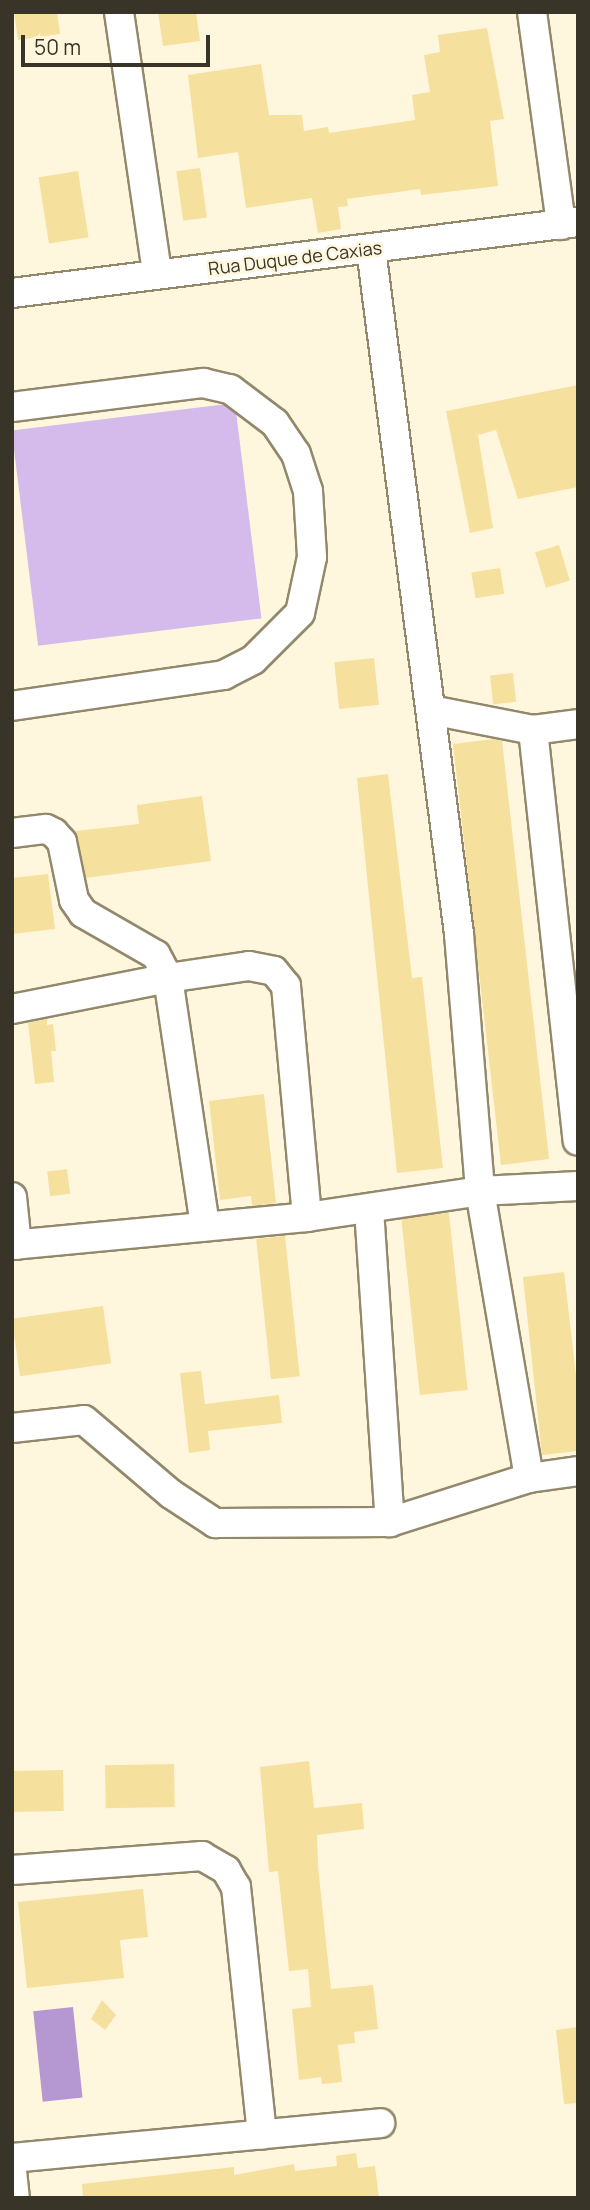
<!DOCTYPE html>
<html>
<head>
<meta charset="utf-8">
<style>
  body { margin:0 }
  #map { position:relative; width:590px; height:2210px; overflow:hidden; background:#fff7dd; font-family:Manrope,sans-serif }
  div>[style] { position:absolute }
  .green>* { inset:0; background:#d4bbec; transform-origin:0 0 }
  .water>* { inset:0; background:#b597d1; transform-origin:0 0 }
  .building>* { inset:0; background:#f6e09e; transform-origin:0 0 }
  .roads { filter:drop-shadow(2px 0 #92886c) drop-shadow(-2px 0 #92886c) drop-shadow(0 2px #92886c) drop-shadow(0 -2px #92886c) }
  .minor>* { height:28px; margin:-14px; padding:0 14px; transform-origin:14px; border-radius:14px; background:#fff }
  span { translate:-50% -50%; white-space:nowrap; text-align:center; line-height:1.15; -webkit-text-stroke:5px #fff7dd; paint-order:stroke }
  .street-label { font-size:18px; color:#383428 }
  .frame { position:absolute; inset:0; border:14px solid #383428; pointer-events:none }
  .scale { position:absolute; left:21px; top:35px; width:189px; height:32px; box-sizing:border-box; border:4px solid #383428; border-top:0; padding-left:9px; font-size:21px; line-height:24px; white-space:nowrap; color:#383428; -webkit-text-stroke:5px #fff7dd; paint-order:stroke }
</style>
</head>
<body>
<div id="map">
  <div class="green">
    <div style="left:235px;top:403px;width:217px;height:225px;rotate:83deg"></div>
  </div>
  <div class="water">
    <div style="left:73px;top:2007px;width:91px;height:40px;rotate:84deg"></div>
  </div>
  <div class="building">
    <div style="clip-path:polygon(14px 12px,57px 12px,60px 34px,18px 40px)"></div>
    <div style="clip-path:polygon(158px 12px,196px 12px,200px 41px,163px 46px)"></div>
    <div style="clip-path:polygon(487px 28px,504px 119px,490px 121px,498px 186px,421px 195px,420px 189px,347px 199px,348px 206px,338px 207px,341px 229px,318px 233px,312px 198px,246px 208px,238px 152px,198px 158px,188px 75px,261px 64px,269px 115px,302px 115px,304px 131px,328px 127px,329px 133px,415px 120px,412px 95px,430px 92px,424px 55px,440px 52px,438px 35px)"></div>
    <div style="left:200px;top:168px;width:50px;height:24px;rotate:82deg"></div>
    <div style="left:78px;top:171px;width:67px;height:40px;rotate:81deg"></div>
    <div style="clip-path:polygon(578px 385px,578px 487px,518px 499px,496px 430px,478px 435px,493px 528px,470px 533px,446px 411px)"></div>
    <div style="left:559px;top:545px;width:37px;height:25px;rotate:73deg"></div>
    <div style="left:500px;top:568px;width:26px;height:29px;rotate:81deg"></div>
    <div style="left:374px;top:658px;width:47px;height:40px;rotate:84deg"></div>
    <div style="left:513px;top:673px;width:29px;height:23px;rotate:84deg"></div>
    <div style="clip-path:polygon(493px 739px,502px 741px,549px 1159px,501px 1165px,453px 744px)"></div>
    <div style="clip-path:polygon(388px 774px,412px 978px,422px 977px,443px 1168px,397px 1173px,357px 778px)"></div>
    <div style="clip-path:polygon(202px 796px,211px 861px,86px 878px,76px 831px,139px 824px,137px 805px)"></div>
    <div style="clip-path:polygon(48px 874px,55px 929px,12px 934px,12px 878px)"></div>
    <div style="clip-path:polygon(47px 1019px,47px 1025px,53px 1024px,56px 1051px,51px 1051px,54px 1082px,35px 1084px,28px 1023px)"></div>
    <div style="clip-path:polygon(264px 1094px,276px 1203px,252px 1206px,251px 1196px,220px 1200px,209px 1101px)"></div>
    <div style="left:67px;top:1169px;width:25px;height:20px;rotate:83deg"></div>
    <div style="left:449px;top:1213px;width:178px;height:48px;rotate:84deg"></div>
    <div style="left:285px;top:1236px;width:141px;height:29px;rotate:84deg"></div>
    <div style="clip-path:polygon(564px 1272px,578px 1393px,578px 1451px,542px 1455px,523px 1277px)"></div>
    <div style="left:103px;top:1306px;width:58px;height:92px;rotate:82deg"></div>
    <div style="clip-path:polygon(201px 1371px,205px 1404px,279px 1395px,282px 1423px,208px 1431px,210px 1450px,189px 1453px,180px 1373px)"></div>
    <div style="clip-path:polygon(309px 1761px,314px 1808px,362px 1803px,364px 1829px,317px 1835px,318px 1866px,331px 1989px,373px 1985px,378px 2029px,354px 2032px,355px 2043px,338px 2045px,342px 2082px,322px 2084px,321px 2077px,299px 2080px,292px 2009px,311px 2007px,308px 1969px,289px 1971px,278px 1871px,269px 1872px,260px 1767px)"></div>
    <div style="left:174px;top:1764px;width:43px;height:69px;rotate:89deg"></div>
    <div style="left:63px;top:1770px;width:41px;height:51px;rotate:89deg"></div>
    <div style="clip-path:polygon(143px 1889px,148px 1937px,120px 1940px,124px 1978px,27px 1988px,18px 1902px)"></div>
    <div style="clip-path:polygon(102px 2000px,116px 2015px,105px 2030px,91px 2019px)"></div>
    <div style="clip-path:polygon(578px 2027px,578px 2103px,564px 2104px,556px 2030px)"></div>
    <div style="clip-path:polygon(356px 2153px,358px 2168px,375px 2166px,379px 2198px,83px 2198px,82px 2184px,234px 2167px,234px 2175px,294px 2164px,295px 2171px,337px 2166px,336px 2156px)"></div>
  </div>
  <div class="roads">
    <div class="minor">
      <div style="left:119px;top:12px;width:265px;rotate:81.7deg"></div>
      <div style="left:532px;top:12px;width:215px;rotate:82.2deg"></div>
      <div style="left:371px;top:249px;width:691px;rotate:82.68deg"></div>
      <div style="left:459px;top:934px;width:258px;rotate:85.3deg"></div>
      <div style="left:480px;top:1191px;width:291px;rotate:80.3deg"></div>
      <div style="left:12px;top:293px;width:570px;rotate:-7.15deg"></div>
      <div style="left:12px;top:407px;width:193px;rotate:-7.2deg"></div>
      <div style="left:203px;top:383px;width:28px;rotate:13deg"></div>
      <div style="left:230px;top:389px;width:56px;rotate:37.1deg"></div>
      <div style="left:275px;top:423px;width:37px;rotate:56deg"></div>
      <div style="left:296px;top:454px;width:39px;rotate:72deg"></div>
      <div style="left:308px;top:491px;width:66px;rotate:86.5deg"></div>
      <div style="left:312px;top:557px;width:57px;rotate:102.1deg"></div>
      <div style="left:300px;top:613px;width:66px;rotate:135deg"></div>
      <div style="left:253px;top:660px;width:33px;rotate:153deg"></div>
      <div style="left:224px;top:675px;width:214px;rotate:171.7deg"></div>
      <div style="left:431px;top:710px;width:104px;rotate:11.1deg"></div>
      <div style="left:533px;top:730px;width:45px;rotate:-7.6deg"></div>
      <div style="left:533px;top:730px;width:413px;rotate:83.8deg"></div>
      <div style="left:12px;top:833px;width:34px;rotate:-7deg"></div>
      <div style="left:46px;top:829px;width:9px;rotate:27deg"></div>
      <div style="left:54px;top:833px;width:12px;rotate:48deg"></div>
      <div style="left:62px;top:842px;width:59px;rotate:78.3deg"></div>
      <div style="left:74px;top:900px;width:16px;rotate:55deg"></div>
      <div style="left:83px;top:913px;width:84px;rotate:29.9deg"></div>
      <div style="left:156px;top:955px;width:26px;rotate:62deg"></div>
      <div style="left:168px;top:978px;width:251px;rotate:81.5deg"></div>
      <div style="left:12px;top:1009px;width:159px;rotate:-11.2deg"></div>
      <div style="left:168px;top:978px;width:82px;rotate:-8.4deg"></div>
      <div style="left:249px;top:966px;width:25px;rotate:11deg"></div>
      <div style="left:274px;top:971px;width:19px;rotate:51deg"></div>
      <div style="left:286px;top:986px;width:232px;rotate:84.8deg"></div>
      <div style="left:12px;top:1197px;width:48px;rotate:84.1deg"></div>
      <div style="left:369px;top:1209px;width:314px;rotate:86.2deg"></div>
      <div style="left:12px;top:1245px;width:296px;rotate:-5.4deg"></div>
      <div style="left:307px;top:1217px;width:175px;rotate:-8.5deg"></div>
      <div style="left:480px;top:1191px;width:98px;rotate:-2.9deg"></div>
      <div style="left:12px;top:1428px;width:72px;rotate:-6.3deg"></div>
      <div style="left:84px;top:1420px;width:114px;rotate:40.4deg"></div>
      <div style="left:171px;top:1494px;width:53px;rotate:33.4deg"></div>
      <div style="left:215px;top:1523px;width:175px;rotate:-0.3deg"></div>
      <div style="left:390px;top:1522px;width:146px;rotate:-17.6deg"></div>
      <div style="left:529px;top:1478px;width:49px;rotate:-8.1deg"></div>
      <div style="left:12px;top:1870px;width:191px;rotate:-4.2deg"></div>
      <div style="left:202px;top:1856px;width:28px;rotate:30deg"></div>
      <div style="left:226px;top:1870px;width:20px;rotate:60deg"></div>
      <div style="left:236px;top:1887px;width:249px;rotate:84deg"></div>
      <div style="left:12px;top:2158px;width:370px;rotate:-5.4deg"></div>
      <div style="left:12px;top:2171px;width:27px;rotate:84deg"></div>
    </div>
  </div>
  <div class="street-label">
    <span style="left:295px;top:258px;rotate:-7deg">Rua Duque de Caxias</span>
  </div>
  <div class="frame"></div>
  <div class="scale">50 m</div>
</div>
</body>
</html>
